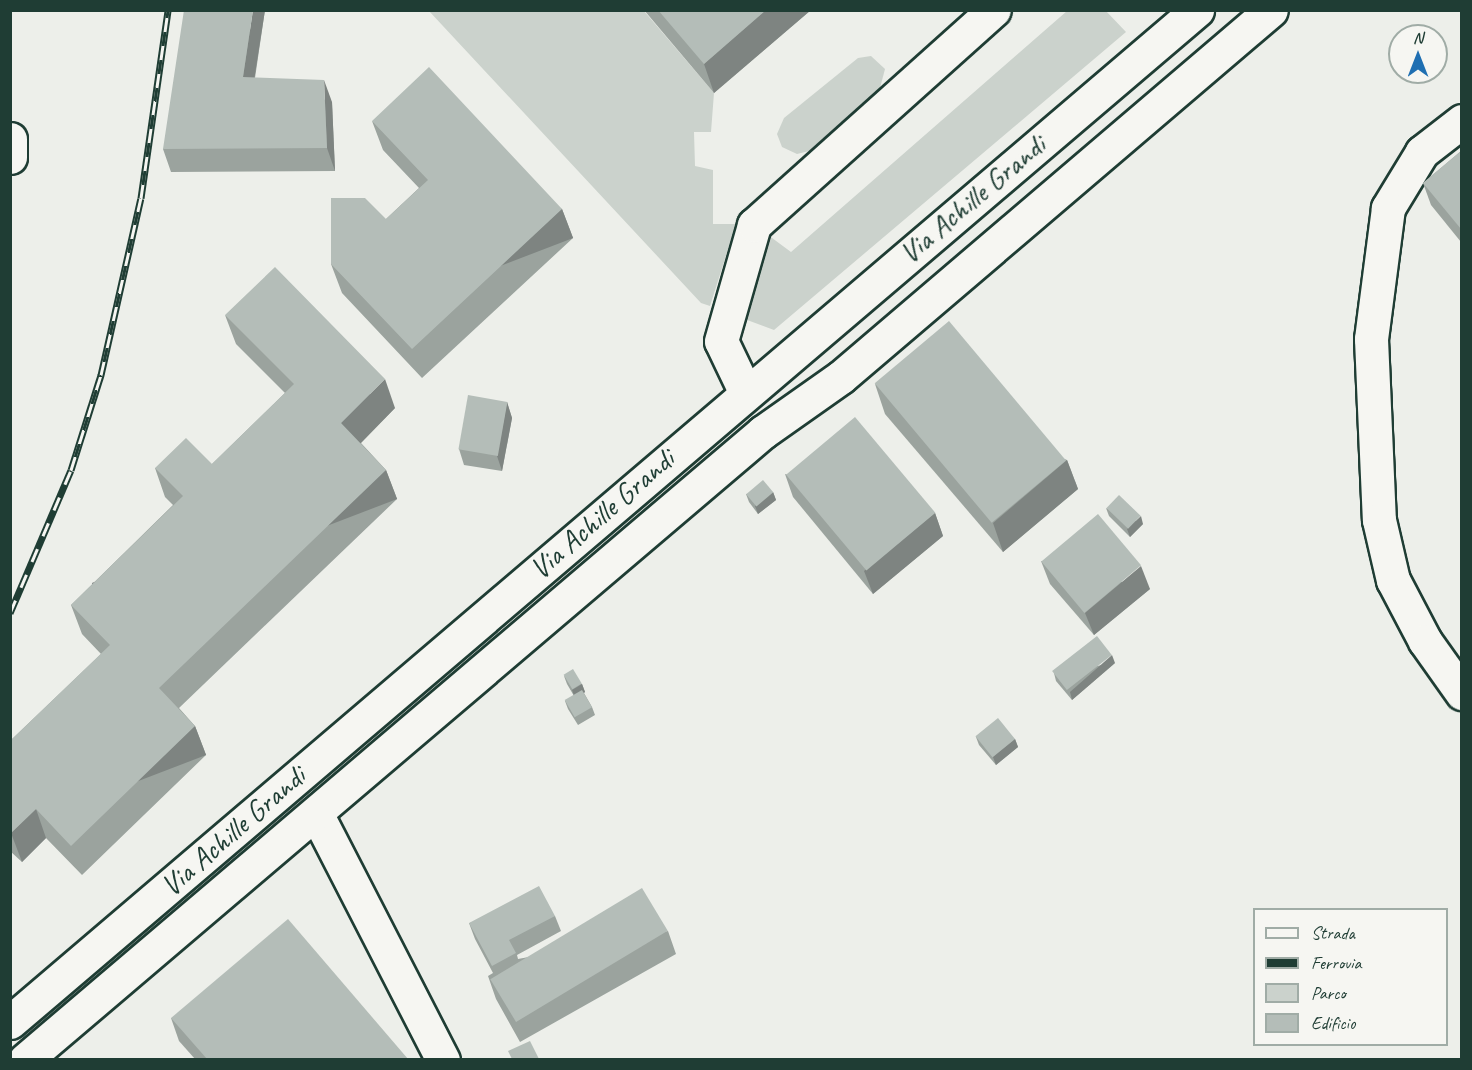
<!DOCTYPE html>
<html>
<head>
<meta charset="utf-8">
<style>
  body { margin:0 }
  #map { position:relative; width:1472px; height:1070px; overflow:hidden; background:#edefea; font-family:Caveat,sans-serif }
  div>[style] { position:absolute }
  .green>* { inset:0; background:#cbd2cc }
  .roads { filter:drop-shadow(2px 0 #1f3d34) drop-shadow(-2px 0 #1f3d34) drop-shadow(0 2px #1f3d34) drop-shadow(0 -2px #1f3d34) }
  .minor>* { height:33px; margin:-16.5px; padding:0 16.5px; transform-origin:16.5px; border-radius:16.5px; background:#f6f6f2 }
  .major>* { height:33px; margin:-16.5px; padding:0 16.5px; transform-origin:16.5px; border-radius:16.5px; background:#f6f6f2 }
  .rail>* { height:7px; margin-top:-3.5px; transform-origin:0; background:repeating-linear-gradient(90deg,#f6f6f2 0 14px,#1f3d34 0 28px); box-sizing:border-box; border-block:2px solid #1f3d34 }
  .wall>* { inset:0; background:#9ba39e }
  .shaded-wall>* { inset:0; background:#7e8481; transform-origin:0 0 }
  .building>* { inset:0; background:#b4bdb8; transform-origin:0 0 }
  span { translate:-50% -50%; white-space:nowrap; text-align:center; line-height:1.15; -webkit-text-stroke:4.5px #f6f6f2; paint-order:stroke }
  .street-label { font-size:30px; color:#1f3d34 }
  .frame { position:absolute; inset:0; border:12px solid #1f3d34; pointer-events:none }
  .legend { position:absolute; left:1253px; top:908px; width:195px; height:138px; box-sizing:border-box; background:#f6f6f2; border:2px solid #a0aca6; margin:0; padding:8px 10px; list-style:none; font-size:18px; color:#1f3d34 }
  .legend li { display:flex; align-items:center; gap:12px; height:30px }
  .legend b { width:30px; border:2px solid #a0aca6 }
  .north { position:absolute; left:1388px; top:24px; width:60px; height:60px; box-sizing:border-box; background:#f6f6f2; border:2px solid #a0aca6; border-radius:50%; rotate:0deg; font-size:16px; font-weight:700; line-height:24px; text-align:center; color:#1f3d34 }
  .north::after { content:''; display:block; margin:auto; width:21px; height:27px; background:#1f6fb2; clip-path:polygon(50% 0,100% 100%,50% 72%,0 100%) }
</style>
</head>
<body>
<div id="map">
  <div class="green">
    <div style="clip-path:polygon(429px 11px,644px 11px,714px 93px,711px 132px,694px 132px,695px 166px,713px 170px,713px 224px,736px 224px,710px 306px,701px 303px)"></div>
    <div style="clip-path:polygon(1067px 11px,1106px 11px,1126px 32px,774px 330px,739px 317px,768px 235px,791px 252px)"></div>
    <div style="clip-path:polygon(871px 56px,885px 69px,880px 88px,809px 151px,797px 154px,782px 147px,777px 134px,784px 118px,858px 58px)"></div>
  </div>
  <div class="roads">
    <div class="minor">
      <div style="left:1462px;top:121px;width:51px;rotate:142.2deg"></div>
      <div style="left:1422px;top:152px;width:66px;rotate:121.3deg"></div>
      <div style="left:1388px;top:208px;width:132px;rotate:97.4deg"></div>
      <div style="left:1371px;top:339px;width:181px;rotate:87.5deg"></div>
      <div style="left:1379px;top:520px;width:62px;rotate:76.9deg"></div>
      <div style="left:1393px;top:580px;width:69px;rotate:62.3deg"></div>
      <div style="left:1425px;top:641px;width:64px;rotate:54.6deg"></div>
      <div style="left:10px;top:139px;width:18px;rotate:90deg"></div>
      <div style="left:745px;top:391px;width:55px;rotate:-115.6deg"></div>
      <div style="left:721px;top:341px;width:121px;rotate:-74.1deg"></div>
      <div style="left:754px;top:225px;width:322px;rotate:-41.9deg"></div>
      <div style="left:316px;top:813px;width:278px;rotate:62.8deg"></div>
    </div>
    <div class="major">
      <div style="left:10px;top:1022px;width:1560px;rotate:-40.45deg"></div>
      <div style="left:25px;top:1060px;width:969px;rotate:-40.4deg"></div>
      <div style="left:763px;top:432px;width:95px;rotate:-35.2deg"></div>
      <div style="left:841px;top:377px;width:565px;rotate:-40.48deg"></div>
    </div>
  </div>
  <div class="rail">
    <div style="left:10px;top:613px;width:155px;rotate:-66.9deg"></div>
    <div style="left:71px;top:470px;width:100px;rotate:-72.5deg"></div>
    <div style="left:101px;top:375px;width:181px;rotate:-77.3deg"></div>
    <div style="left:141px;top:198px;width:190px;rotate:-81.8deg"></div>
  </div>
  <div class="wall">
    <div style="clip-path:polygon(265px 10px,255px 78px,332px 102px,335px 171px,171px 172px,163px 149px)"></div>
    <div style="clip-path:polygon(644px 10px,811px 10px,714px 93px)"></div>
    <div style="clip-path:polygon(372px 121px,562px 209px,573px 238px,422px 378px,342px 293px,331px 264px,386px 219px,419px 188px,383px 150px)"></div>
    <div style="clip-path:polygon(1461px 151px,1461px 242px,1431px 205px,1423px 183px)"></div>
    <div style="clip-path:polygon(225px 315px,395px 408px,361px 443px,386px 470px,397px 499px,179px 708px,195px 726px,206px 755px,82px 875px,46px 838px,22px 862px,10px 851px,10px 741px,101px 654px,82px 634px,71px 605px,173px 505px,165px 497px,155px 468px,212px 464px,285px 393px,236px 344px)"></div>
    <div style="clip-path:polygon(875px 384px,1067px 460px,1078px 489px,1003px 552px,885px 414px)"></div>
    <div style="clip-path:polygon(507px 402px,512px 418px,502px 471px,464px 465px,459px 449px)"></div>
    <div style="clip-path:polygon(785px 474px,935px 513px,943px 536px,873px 594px,793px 497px)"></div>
    <div style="clip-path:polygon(773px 492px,776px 500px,758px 514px,749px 502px,746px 494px)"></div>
    <div style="clip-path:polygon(1106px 508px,1143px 524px,1130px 537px,1109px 516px)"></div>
    <div style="clip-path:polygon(1041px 561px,1150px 589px,1094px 635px,1050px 584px)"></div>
    <div style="clip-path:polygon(1115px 663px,1072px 700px,1056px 681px,1054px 673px)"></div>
    <div style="clip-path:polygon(564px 676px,582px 684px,585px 692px,584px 693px,592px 707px,595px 715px,578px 725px,568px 709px,565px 701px,574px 696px,567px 684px)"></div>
    <div style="clip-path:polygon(976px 737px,1015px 739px,1018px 747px,996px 765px,979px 745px)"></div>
    <div style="clip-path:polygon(555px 916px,561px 931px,517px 955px,518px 959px,668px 931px,676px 954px,520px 1042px,496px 999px,488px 976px,493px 973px,475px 939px,469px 923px)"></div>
    <div style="clip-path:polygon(171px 1018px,408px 1059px,195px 1059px,179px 1041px)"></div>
  </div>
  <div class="shaded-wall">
    <div style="clip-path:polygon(253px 10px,265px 10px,251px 100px,243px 77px)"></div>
    <div style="clip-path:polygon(766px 10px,811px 10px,714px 93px,704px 64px)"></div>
    <div style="clip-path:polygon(324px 80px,332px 102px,335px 171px,327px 148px)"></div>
    <div style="left:562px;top:209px;width:31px;height:205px;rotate:69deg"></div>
    <div style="clip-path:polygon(385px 379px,395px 408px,352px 452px,341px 423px)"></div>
    <div style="clip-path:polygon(507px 402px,512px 418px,502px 471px,497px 456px)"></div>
    <div style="clip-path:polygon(1067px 460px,1078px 489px,1003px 552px,993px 523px)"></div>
    <div style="left:386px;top:470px;width:31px;height:315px;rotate:69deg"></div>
    <div style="clip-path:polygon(773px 492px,776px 500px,758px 514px,755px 506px)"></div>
    <div style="clip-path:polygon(935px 513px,943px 536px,873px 594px,864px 571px)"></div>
    <div style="clip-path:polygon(1141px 516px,1143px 524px,1130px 537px,1127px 529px)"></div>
    <div style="clip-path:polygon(1141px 566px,1150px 589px,1094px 635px,1085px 613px)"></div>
    <div style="clip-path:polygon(1112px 655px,1115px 663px,1072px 700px,1070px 692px)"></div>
    <div style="clip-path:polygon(582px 684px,585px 692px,575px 698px,572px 690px)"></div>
    <div style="left:195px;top:726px;width:31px;height:173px;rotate:69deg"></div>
    <div style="clip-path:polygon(1015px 739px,1018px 747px,996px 765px,993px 757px)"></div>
    <div style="clip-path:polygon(36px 809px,46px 838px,22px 862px,11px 833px)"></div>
  </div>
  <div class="building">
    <div style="clip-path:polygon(184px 10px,253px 10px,243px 77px,324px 80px,327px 148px,163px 149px)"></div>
    <div style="clip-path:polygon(658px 10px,766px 10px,704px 64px)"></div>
    <div style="clip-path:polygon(429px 67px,562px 209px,412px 349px,331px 264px,331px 198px,365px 198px,386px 219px,428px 180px,372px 121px)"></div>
    <div style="clip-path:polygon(1461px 151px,1461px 229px,1423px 183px)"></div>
    <div style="clip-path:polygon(275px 267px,385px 379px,341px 423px,386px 470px,159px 688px,195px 726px,71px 846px,36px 809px,11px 833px,10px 741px,110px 645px,71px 605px,183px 496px,155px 468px,186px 438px,212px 464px,294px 384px,225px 315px)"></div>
    <div style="left:949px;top:321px;width:182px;height:97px;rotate:50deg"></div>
    <div style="left:468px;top:395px;width:40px;height:55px;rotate:10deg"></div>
    <div style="left:855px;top:417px;width:125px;height:90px;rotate:50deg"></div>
    <div style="left:763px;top:480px;width:16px;height:22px;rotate:50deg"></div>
    <div style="left:1119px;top:495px;width:30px;height:18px;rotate:44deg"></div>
    <div style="left:1098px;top:514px;width:67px;height:74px;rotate:50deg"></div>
    <div style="left:1097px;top:636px;width:24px;height:57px;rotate:52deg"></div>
    <div style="left:573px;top:669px;width:17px;height:11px;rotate:59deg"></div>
    <div style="left:582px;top:690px;width:20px;height:20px;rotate:60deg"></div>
    <div style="left:998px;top:718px;width:27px;height:29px;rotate:51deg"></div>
    <div style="clip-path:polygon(539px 886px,555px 916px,509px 940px,516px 953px,492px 966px,469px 923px)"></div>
    <div style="left:642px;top:888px;width:50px;height:177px;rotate:59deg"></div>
    <div style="clip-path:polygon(288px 919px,408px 1059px,207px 1059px,171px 1018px)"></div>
    <div style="clip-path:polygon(530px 1041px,539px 1059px,512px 1059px,508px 1051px)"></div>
  </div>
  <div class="street-label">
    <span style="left:972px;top:199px;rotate:-40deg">Via Achille Grandi</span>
    <span style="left:602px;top:514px;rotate:-41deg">Via Achille Grandi</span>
    <span style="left:233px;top:831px;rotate:-41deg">Via Achille Grandi</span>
  </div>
  <div class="frame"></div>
  <ul class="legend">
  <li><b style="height:8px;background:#f6f6f2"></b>Strada</li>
  <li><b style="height:8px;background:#1f3d34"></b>Ferrovia</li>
  <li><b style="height:16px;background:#cbd2cc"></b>Parco</li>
  <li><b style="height:16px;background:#b4bdb8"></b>Edificio</li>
  </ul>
  <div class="north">N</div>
</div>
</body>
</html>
